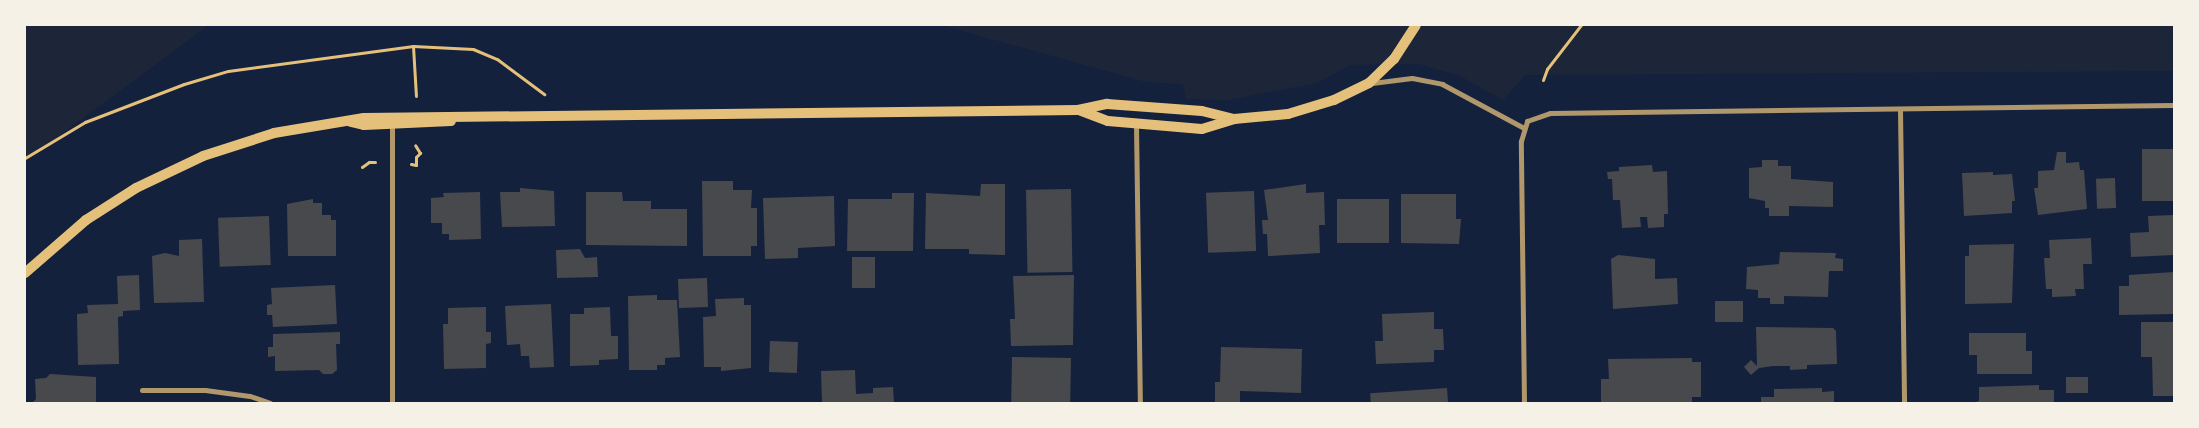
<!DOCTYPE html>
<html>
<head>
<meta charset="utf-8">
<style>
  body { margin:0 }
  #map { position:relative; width:2199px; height:428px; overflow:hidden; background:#14213d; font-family:Inter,sans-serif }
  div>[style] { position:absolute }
  .green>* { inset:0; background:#1d2539 }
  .building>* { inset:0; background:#48494c; transform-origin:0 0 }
  .path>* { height:3px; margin:-1.5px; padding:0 1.5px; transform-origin:1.5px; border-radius:1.5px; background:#e5c07b }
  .minor>* { height:5px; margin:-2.5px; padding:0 2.5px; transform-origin:2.5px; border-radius:2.5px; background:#b1986c }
  .secondary>* { height:10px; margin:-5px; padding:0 5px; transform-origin:5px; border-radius:5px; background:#e5c07b }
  span { translate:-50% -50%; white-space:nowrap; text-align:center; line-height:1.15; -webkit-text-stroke:5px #f6f1e7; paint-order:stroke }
  .frame { position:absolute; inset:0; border:26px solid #f6f1e7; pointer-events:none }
</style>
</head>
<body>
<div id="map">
  <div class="green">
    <div style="clip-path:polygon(25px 25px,209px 25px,25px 161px)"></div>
    <div style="clip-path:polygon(941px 25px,2174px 25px,2174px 71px,1525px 75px,1503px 100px,1460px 76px,1419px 64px,1350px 65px,1317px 83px,1227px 100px,1186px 99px,1183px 84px,1146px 82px)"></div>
  </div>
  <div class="building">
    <div style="left:2142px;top:149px;width:32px;height:52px"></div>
    <div style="clip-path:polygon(2057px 152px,2066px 152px,2066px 163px,2079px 162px,2080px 170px,2084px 170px,2087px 209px,2038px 215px,2034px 188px,2038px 188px,2038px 171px,2054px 170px)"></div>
    <div style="clip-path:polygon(1762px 160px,1778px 160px,1778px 166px,1791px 166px,1791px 179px,1833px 182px,1833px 207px,1789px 206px,1789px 216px,1769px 216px,1769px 208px,1765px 208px,1765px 201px,1749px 198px,1749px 168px,1762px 167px)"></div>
    <div style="clip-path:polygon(1652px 165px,1653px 172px,1667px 171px,1668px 214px,1664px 214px,1664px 227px,1648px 228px,1647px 217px,1640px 217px,1641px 227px,1622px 228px,1620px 200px,1613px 200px,1612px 179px,1608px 179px,1607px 172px,1619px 171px,1619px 167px)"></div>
    <div style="clip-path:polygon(1993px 172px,1993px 175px,2012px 174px,2015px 201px,2012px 201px,2012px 213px,1964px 216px,1962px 173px)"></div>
    <div style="left:2115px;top:178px;width:30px;height:19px;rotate:88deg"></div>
    <div style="clip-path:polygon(702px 181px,733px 181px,733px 190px,752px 190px,751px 208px,757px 208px,757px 246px,751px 246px,751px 256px,703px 256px)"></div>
    <div style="clip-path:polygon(981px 184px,1005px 184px,1005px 255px,969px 254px,969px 249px,925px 249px,926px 193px,980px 196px)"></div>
    <div style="clip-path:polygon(1306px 184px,1306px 193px,1324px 192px,1325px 225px,1319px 225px,1320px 253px,1268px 256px,1267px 234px,1263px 234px,1262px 220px,1268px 220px,1264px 190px)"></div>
    <div style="clip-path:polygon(520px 188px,554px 191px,555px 226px,502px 227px,500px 192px,520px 192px)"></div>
    <div style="left:1071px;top:189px;width:83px;height:45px;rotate:89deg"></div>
    <div style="left:1254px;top:191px;width:60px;height:48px;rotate:88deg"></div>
    <div style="clip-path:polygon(480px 192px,481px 239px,449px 240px,449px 234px,442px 234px,442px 223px,431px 223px,431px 198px,444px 197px,443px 193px)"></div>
    <div style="clip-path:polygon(586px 192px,622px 192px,623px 201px,651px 201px,651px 209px,687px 209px,687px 246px,586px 245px)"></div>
    <div style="clip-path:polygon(892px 193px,914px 193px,913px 251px,847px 251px,848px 199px,892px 199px)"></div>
    <div style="clip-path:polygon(1401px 194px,1456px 194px,1456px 219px,1461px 219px,1459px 244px,1401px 243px)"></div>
    <div style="clip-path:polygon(834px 196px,835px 246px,798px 248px,798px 258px,765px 259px,763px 198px)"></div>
    <div style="clip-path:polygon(313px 199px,313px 203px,322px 203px,322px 215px,331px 215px,331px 220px,336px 220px,336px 256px,288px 256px,287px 204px)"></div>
    <div style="left:1389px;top:199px;width:44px;height:52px;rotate:90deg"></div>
    <div style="clip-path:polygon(2174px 215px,2174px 255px,2131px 257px,2130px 233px,2149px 232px,2148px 216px)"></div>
    <div style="left:269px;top:216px;width:49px;height:51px;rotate:88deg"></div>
    <div style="clip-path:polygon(2091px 238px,2092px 264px,2083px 264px,2084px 289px,2075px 289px,2076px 296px,2052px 297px,2052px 289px,2046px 289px,2044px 258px,2050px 258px,2049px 240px)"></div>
    <div style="clip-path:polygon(202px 239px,204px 302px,154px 303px,152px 256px,165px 253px,179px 256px,179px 240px)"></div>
    <div style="clip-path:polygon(2014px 244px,2012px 303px,1965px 304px,1965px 256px,1969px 256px,1969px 245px)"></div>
    <div style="clip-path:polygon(580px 249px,585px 258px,597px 257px,598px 277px,557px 278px,556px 250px)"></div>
    <div style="clip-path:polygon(1780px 252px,1836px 253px,1835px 258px,1843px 259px,1843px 271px,1829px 271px,1828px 297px,1784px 296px,1784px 304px,1770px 304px,1770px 298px,1758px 298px,1758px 290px,1746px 289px,1747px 267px,1779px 264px)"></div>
    <div style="clip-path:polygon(1618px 255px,1655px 259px,1655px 279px,1677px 278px,1678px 304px,1613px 309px,1611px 259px)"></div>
    <div style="left:875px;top:257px;width:31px;height:23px;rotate:90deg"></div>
    <div style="clip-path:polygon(2174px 272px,2174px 314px,2119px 315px,2119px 286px,2129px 286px,2129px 275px)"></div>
    <div style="clip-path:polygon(139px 275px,140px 310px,123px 311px,123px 316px,118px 317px,119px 364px,78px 365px,77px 314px,88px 313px,87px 305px,118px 304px,117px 276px)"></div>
    <div style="clip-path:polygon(1074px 275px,1073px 345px,1011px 346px,1010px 319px,1015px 319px,1013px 276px)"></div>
    <div style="left:707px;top:278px;width:29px;height:29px;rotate:88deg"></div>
    <div style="clip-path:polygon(335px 285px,337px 324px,273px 327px,272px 315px,267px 315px,267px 305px,272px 304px,271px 288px)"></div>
    <div style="clip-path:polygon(657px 295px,657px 300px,677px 300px,680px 357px,665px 358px,665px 365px,657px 365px,657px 370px,629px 370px,628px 296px)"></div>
    <div style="clip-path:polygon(744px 298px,744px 305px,751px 305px,751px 368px,721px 371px,721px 367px,704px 367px,703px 317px,716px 316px,715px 299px)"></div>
    <div style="left:1715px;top:301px;width:28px;height:21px"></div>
    <div style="clip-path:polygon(551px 304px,554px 367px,530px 368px,529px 356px,521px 356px,520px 344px,507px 345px,505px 306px)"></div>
    <div style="clip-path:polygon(486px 307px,486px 332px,491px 332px,491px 343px,486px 344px,486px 368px,444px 369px,443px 324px,448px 324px,448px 308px)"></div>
    <div style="clip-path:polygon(610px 307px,611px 336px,618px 336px,618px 359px,599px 360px,599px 365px,570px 366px,570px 314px,584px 314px,584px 308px)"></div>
    <div style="clip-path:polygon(1434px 312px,1434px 329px,1443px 329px,1444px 350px,1434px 350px,1434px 362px,1376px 364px,1375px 341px,1383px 341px,1382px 314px)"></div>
    <div style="clip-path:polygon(2141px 322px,2174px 322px,2174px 396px,2153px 396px,2152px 357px,2141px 357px)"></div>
    <div style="clip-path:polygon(1756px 327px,1833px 328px,1836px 331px,1837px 364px,1807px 365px,1807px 369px,1790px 370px,1790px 366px,1773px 366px,1759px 368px,1751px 375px,1744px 367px,1751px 360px,1757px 366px)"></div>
    <div style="clip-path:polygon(340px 332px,340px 344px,336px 344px,337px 370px,332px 374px,323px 374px,319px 370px,275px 371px,275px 356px,268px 357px,268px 347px,273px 347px,273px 334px)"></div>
    <div style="clip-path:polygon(1969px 333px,2026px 333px,2026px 351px,2032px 351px,2032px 374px,1977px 374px,1977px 355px,1969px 355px)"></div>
    <div style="left:770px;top:341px;width:28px;height:31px;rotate:2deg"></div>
    <div style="clip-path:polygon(1221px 347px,1302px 349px,1301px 393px,1240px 391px,1240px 403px,1215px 403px,1215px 382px,1220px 382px)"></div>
    <div style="left:1012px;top:357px;width:59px;height:46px;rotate:1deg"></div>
    <div style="clip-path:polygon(1692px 358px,1692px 362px,1701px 362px,1701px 397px,1692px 397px,1692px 402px,1601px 403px,1601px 379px,1609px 379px,1608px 359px)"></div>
    <div style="clip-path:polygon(855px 370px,856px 394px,873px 393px,873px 388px,893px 387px,894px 403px,822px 403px,821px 371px)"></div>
    <div style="clip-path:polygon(50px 374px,96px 377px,96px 403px,32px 403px,36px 399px,35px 379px,46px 378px)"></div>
    <div style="left:2066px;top:377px;width:22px;height:16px"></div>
    <div style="clip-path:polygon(2039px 385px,2039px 390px,2054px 390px,2054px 402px,1972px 403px,1979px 401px,1979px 387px)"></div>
    <div style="left:1447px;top:388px;width:15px;height:77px;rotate:86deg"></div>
    <div style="clip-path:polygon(1822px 388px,1822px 392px,1834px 391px,1834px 403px,1761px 403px,1761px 397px,1774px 397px,1774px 389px)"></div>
  </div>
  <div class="path">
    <div style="left:413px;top:46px;width:50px;rotate:86.6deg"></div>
    <div style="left:1543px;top:80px;width:12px;rotate:-70deg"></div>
    <div style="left:1547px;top:69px;width:56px;rotate:-52.3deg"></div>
    <div style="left:25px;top:158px;width:70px;rotate:-31deg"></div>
    <div style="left:85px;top:122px;width:106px;rotate:-21deg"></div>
    <div style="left:184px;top:84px;width:46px;rotate:-16.5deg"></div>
    <div style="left:228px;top:71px;width:187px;rotate:-7.7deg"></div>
    <div style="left:413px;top:46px;width:60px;rotate:2.9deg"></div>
    <div style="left:473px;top:49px;width:26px;rotate:23deg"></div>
    <div style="left:497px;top:59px;width:59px;rotate:36.7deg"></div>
    <div style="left:411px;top:164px;width:5px;rotate:11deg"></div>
    <div style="left:416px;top:165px;width:8px;rotate:-90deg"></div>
    <div style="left:416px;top:157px;width:6px;rotate:-45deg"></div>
    <div style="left:420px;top:153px;width:9px;rotate:-122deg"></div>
    <div style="left:362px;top:167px;width:9px;rotate:-36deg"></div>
    <div style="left:369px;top:162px;width:6px"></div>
  </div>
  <div class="minor">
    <div style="left:1372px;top:83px;width:40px;rotate:-7.1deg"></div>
    <div style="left:1412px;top:78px;width:31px;rotate:11deg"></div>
    <div style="left:1442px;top:84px;width:93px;rotate:28.2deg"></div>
    <div style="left:1900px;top:110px;width:293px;rotate:89.2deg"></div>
    <div style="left:1136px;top:125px;width:278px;rotate:89.2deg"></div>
    <div style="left:142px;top:390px;width:63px"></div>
    <div style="left:205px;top:390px;width:45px;rotate:7.6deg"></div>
    <div style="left:250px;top:396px;width:21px;rotate:19deg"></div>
    <div style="left:392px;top:403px;width:279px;rotate:-90deg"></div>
    <div style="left:1524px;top:403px;width:262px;rotate:-90.7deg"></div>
    <div style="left:1521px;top:141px;width:21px;rotate:-73deg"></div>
    <div style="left:1527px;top:121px;width:24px;rotate:-19deg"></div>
    <div style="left:1550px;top:113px;width:624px;rotate:-0.73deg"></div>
  </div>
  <div class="secondary">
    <div style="left:1079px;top:110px;width:31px;rotate:21deg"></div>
    <div style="left:1108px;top:121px;width:94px;rotate:4.9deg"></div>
    <div style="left:1202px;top:129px;width:34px;rotate:-17deg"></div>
    <div style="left:1234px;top:119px;width:54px;rotate:-5.3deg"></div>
    <div style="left:1288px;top:114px;width:48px;rotate:-16.9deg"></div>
    <div style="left:1334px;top:100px;width:39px;rotate:-26deg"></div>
    <div style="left:1369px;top:83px;width:35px;rotate:-44deg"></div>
    <div style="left:1394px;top:59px;width:40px;rotate:-57.1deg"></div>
    <div style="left:351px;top:122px;width:13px;rotate:13deg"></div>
    <div style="left:364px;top:125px;width:87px;rotate:-2.6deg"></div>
    <div style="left:25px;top:273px;width:81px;rotate:-41deg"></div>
    <div style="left:86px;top:220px;width:59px;rotate:-32.6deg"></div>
    <div style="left:136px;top:188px;width:74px;rotate:-25.5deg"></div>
    <div style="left:203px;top:156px;width:75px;rotate:-17.9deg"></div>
    <div style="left:274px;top:133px;width:91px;rotate:-9.5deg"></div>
    <div style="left:364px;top:118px;width:714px;rotate:-0.64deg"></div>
    <div style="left:1078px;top:110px;width:30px;rotate:-12deg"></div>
    <div style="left:1107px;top:104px;width:95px;rotate:4.2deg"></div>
    <div style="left:1202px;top:111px;width:33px;rotate:14deg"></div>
  </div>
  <div class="frame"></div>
</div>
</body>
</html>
